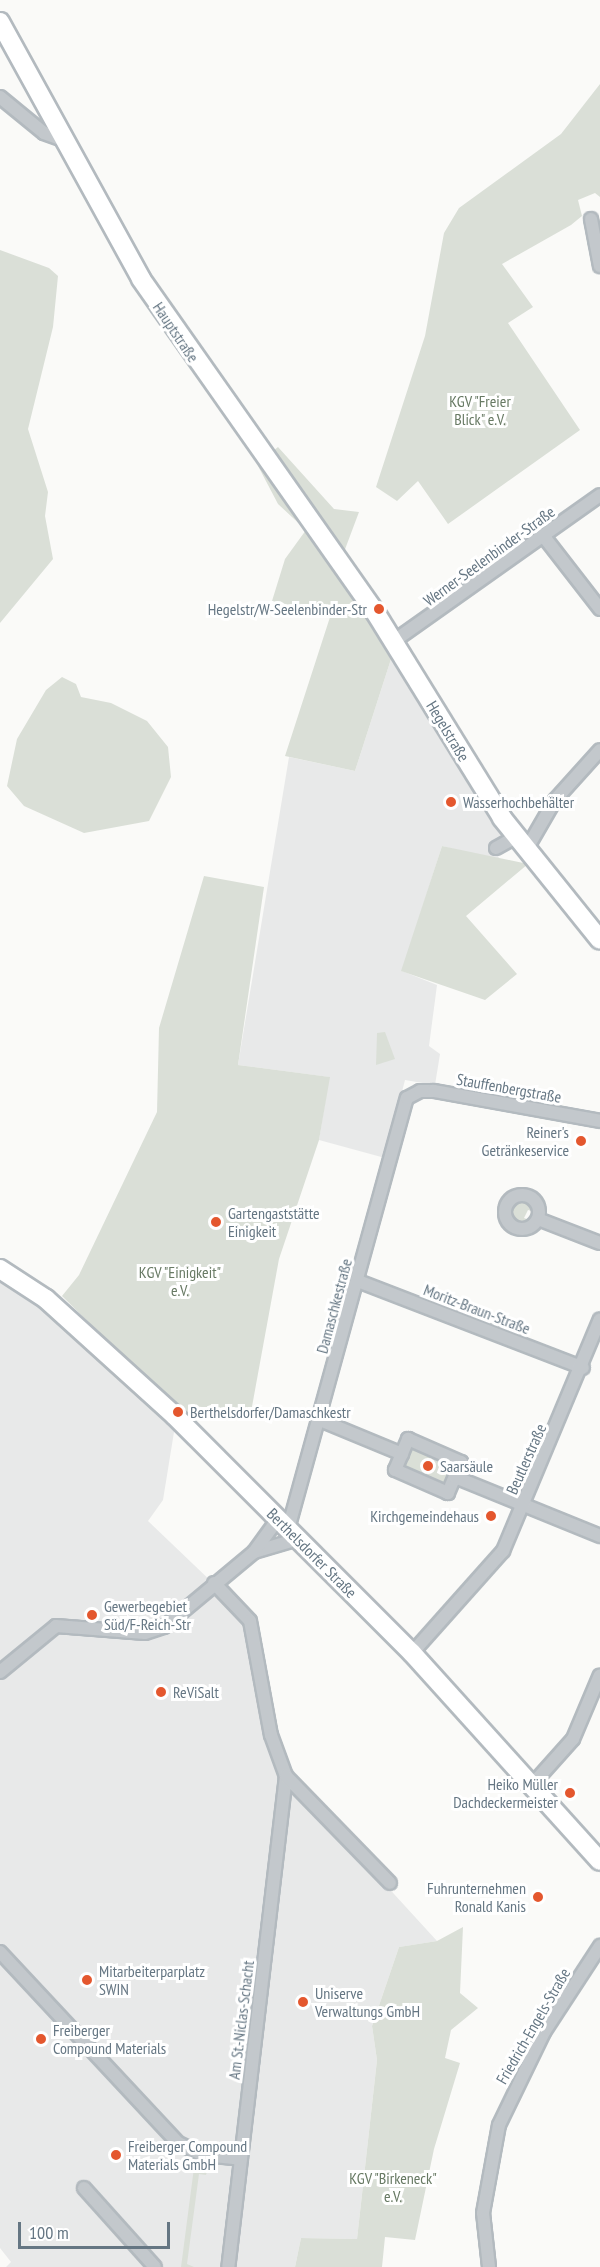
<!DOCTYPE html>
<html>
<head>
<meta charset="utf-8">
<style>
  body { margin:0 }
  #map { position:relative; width:600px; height:2267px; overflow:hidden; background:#fafaf8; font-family:"PT Sans Narrow",sans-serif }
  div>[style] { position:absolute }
  .built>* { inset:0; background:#e8e9e9 }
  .green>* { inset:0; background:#dadfd7 }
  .roads { filter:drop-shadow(2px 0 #b3babf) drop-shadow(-2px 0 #b3babf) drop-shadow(0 2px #b3babf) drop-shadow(0 -2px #b3babf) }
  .street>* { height:12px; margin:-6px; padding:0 6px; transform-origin:6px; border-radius:6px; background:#c3c8cc }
  .street>.ring { margin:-6px; padding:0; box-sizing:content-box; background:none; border:12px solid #c3c8cc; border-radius:50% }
  .secondary>* { height:18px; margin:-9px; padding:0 9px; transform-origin:9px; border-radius:9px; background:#fff }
  .dots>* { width:16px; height:16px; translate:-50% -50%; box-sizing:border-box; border:3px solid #fff; border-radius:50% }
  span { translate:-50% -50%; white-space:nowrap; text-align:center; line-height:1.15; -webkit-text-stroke:6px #fff; paint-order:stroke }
  .street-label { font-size:16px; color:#657683 }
  .park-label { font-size:16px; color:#687a64 }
  .poi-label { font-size:16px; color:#657683 }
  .right { translate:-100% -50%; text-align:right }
  .left { translate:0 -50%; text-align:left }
  .scale { position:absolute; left:18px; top:2222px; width:152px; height:27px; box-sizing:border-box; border:3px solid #657683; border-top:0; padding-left:8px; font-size:18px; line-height:21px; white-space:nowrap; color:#657683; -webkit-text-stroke:4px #fff; paint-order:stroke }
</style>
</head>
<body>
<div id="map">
  <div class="built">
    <div style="clip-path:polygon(392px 656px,506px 837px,493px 843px,500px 861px,442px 846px,402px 971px,437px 985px,429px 1046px,440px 1054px,435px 1085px,405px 1080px,385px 1158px,319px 1140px,329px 1077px,238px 1065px,289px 757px,355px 771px)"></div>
    <div style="clip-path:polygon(0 1275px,183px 1425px,174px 1432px,163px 1500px,148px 1521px,238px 1607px,249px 1631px,285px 1790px,295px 1790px,319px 1812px,437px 1941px,399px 1947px,372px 2026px,377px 2060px,357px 2239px,301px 2238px,295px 2267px,6px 2267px,11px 2262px,0 2248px)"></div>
  </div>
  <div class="green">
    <div style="clip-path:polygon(600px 84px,600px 197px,595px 193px,578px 200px,582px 216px,571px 225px,502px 264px,533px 307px,508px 323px,580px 430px,448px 524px,418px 481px,397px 501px,376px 487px,425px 336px,444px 233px,459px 208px,561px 134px)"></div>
    <div style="clip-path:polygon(0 250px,49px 268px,58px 276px,53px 327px,28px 429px,48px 492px,45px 516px,53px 559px,0 623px)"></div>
    <div style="clip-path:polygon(278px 447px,334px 509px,359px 512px,344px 552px,332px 561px,392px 656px,355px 771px,285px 756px,331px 614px,272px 601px,285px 559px,306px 530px,278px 504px,257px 464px)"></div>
    <div style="clip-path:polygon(62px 677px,76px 684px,81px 697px,111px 703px,147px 721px,168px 747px,171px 777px,149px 821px,84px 833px,24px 806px,7px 786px,17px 739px,46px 690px)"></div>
    <div style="clip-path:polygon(442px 846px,528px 864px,466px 916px,517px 974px,485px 1000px,401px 971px)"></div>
    <div style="clip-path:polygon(204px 876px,264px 887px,238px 1065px,330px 1077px,319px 1140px,279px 1259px,251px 1412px,192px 1406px,183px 1425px,142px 1375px,62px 1296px,79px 1275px,157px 1112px,159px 1028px)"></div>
    <div style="clip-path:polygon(385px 1032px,395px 1059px,376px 1065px,377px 1033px)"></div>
    <div style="clip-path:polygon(523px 1199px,535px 1212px,528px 1210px,524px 1218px,532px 1221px,520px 1225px,509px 1211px)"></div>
    <div style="clip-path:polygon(414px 1447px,450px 1460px,450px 1478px,440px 1485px,407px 1470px,404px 1458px)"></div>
    <div style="clip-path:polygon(463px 1927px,460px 1993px,478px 2008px,451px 2030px,445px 2058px,460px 2063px,434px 2149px,415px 2240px,385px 2237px,382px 2267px,295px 2267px,301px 2238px,357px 2239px,377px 2060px,372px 2026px,399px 1947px,437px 1941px)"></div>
    <div style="clip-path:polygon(186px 2154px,208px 2168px,206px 2175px,199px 2174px,187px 2264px,194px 2267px,181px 2267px,195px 2160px,182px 2165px)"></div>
  </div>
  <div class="roads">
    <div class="street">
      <div style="left:0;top:97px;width:57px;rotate:39.3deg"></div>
      <div style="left:44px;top:133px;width:23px;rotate:20deg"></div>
      <div style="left:591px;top:219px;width:48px;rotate:79.2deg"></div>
      <div style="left:545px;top:538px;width:90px;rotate:52.2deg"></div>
      <div style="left:394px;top:641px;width:252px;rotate:-35.3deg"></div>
      <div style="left:496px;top:848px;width:23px;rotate:-29deg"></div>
      <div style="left:526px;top:850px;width:58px;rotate:-59.9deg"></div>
      <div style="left:555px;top:800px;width:67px;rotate:-48deg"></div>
      <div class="ring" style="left:505px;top:1195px;width:22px;height:22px"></div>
      <div style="left:538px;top:1219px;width:66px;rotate:21.2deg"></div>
      <div style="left:358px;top:1281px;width:241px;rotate:21.1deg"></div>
      <div style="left:320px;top:1420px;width:89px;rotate:22.5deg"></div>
      <div style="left:408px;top:1439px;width:58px;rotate:23.5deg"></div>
      <div style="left:461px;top:1462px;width:34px;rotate:113deg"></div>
      <div style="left:448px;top:1493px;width:58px;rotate:-156.5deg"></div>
      <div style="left:395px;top:1470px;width:34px;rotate:-67deg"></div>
      <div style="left:455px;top:1477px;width:157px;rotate:22.1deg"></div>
      <div style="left:288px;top:1529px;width:447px;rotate:-74.6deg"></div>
      <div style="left:407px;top:1098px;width:15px;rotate:-28deg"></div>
      <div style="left:420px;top:1091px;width:14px"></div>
      <div style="left:434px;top:1091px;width:169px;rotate:10.2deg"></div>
      <div style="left:254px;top:1552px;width:46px;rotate:-16.5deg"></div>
      <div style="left:214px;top:1583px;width:52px;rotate:46.5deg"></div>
      <div style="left:250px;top:1621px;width:116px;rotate:79.6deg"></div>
      <div style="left:271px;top:1735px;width:44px;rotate:69.9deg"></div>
      <div style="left:286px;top:1776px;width:494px;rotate:96.7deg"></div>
      <div style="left:412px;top:1653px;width:137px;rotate:-48.3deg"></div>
      <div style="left:503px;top:1551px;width:251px;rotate:-67.3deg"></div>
      <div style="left:0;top:1672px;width:72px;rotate:-39.4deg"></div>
      <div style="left:56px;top:1626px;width:89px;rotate:4.5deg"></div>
      <div style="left:145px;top:1633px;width:20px;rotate:-18deg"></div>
      <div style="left:164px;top:1627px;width:117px;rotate:-39.8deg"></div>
      <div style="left:254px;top:1552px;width:41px;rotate:-54deg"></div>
      <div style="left:286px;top:1776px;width:149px;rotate:45.8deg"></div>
      <div style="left:531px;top:1786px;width:63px;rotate:-48.2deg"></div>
      <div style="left:573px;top:1739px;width:69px;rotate:-67.1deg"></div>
      <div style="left:0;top:1952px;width:261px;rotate:47deg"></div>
      <div style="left:178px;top:2143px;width:29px;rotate:25deg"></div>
      <div style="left:204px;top:2155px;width:37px;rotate:6deg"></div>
      <div style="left:84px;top:2188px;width:106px;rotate:48.1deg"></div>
      <div style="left:489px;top:2267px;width:54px;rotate:-96.3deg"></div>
      <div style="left:483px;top:2213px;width:89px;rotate:-79.7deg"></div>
      <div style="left:499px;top:2125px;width:103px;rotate:-64.2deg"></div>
      <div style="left:544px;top:2032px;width:103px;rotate:-56.9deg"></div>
    </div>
    <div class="secondary">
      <div style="left:0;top:22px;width:293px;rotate:61.2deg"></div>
      <div style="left:141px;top:279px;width:407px;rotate:54.9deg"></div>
      <div style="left:375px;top:612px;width:242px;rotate:58.3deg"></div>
      <div style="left:502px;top:818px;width:156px;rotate:51.2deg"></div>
      <div style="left:0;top:1269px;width:55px;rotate:33.1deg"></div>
      <div style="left:46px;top:1299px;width:174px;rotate:42.2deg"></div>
      <div style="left:175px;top:1416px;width:335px;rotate:45deg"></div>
      <div style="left:412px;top:1653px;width:280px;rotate:47.9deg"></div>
    </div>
  </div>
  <div class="dots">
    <div style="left:379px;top:609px;background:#e4572e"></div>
    <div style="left:451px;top:802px;background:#e4572e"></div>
    <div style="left:581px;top:1141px;background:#e4572e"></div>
    <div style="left:216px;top:1222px;background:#e4572e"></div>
    <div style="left:178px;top:1412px;background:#e4572e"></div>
    <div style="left:428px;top:1466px;background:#e4572e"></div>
    <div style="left:491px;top:1516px;background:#e4572e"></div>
    <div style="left:92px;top:1615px;background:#e4572e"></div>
    <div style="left:161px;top:1692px;background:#e4572e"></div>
    <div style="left:570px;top:1793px;background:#e4572e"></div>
    <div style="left:538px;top:1897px;background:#e4572e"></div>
    <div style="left:87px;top:1980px;background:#e4572e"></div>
    <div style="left:303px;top:2002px;background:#e4572e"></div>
    <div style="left:41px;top:2039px;background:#e4572e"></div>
    <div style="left:116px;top:2155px;background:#e4572e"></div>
  </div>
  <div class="street-label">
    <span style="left:176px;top:332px;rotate:56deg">Hauptstraße</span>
    <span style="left:489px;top:556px;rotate:-36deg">Werner-Seelenbinder-Straße</span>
    <span style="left:448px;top:731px;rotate:59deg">Hegelstraße</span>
    <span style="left:509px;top:1088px;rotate:10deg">Stauffenbergstraße</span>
    <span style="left:334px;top:1306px;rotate:-75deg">Damaschkestraße</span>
    <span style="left:477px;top:1309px;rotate:21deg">Moritz-Braun-Straße</span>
    <span style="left:526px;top:1459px;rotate:-66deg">Beutlerstraße</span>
    <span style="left:312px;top:1553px;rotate:45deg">Berthelsdorfer Straße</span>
    <span style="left:241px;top:2020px;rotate:-83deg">Am St.-Niclas-Schacht</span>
    <span style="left:533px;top:2026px;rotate:-60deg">Friedrich-Engels-Straße</span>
  </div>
  <div class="park-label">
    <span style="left:480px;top:410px">KGV "Freier<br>Blick" e.V.</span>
    <span style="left:180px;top:1281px">KGV "Einigkeit"<br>e.V.</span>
    <span style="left:393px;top:2187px">KGV "Birkeneck"<br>e.V.</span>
  </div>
  <div class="poi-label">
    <span class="right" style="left:367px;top:609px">Hegelstr/W-Seelenbinder-Str</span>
    <span class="left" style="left:463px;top:802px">Wasserhochbehälter</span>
    <span class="right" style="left:569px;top:1141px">Reiner's<br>Getränkeservice</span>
    <span class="left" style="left:228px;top:1222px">Gartengaststätte<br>Einigkeit</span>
    <span class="left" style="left:190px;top:1412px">Berthelsdorfer/Damaschkestr</span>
    <span class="left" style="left:440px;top:1466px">Saarsäule</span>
    <span class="right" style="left:479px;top:1516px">Kirchgemeindehaus</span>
    <span class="left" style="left:104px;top:1615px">Gewerbegebiet<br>Süd/F-Reich-Str</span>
    <span class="left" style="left:173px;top:1692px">ReViSalt</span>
    <span class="right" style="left:558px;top:1793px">Heiko Müller<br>Dachdeckermeister</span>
    <span class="right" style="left:526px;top:1897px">Fuhrunternehmen<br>Ronald Kanis</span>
    <span class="left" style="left:99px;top:1980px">Mitarbeiterparplatz<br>SWIN</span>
    <span class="left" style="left:315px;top:2002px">Uniserve<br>Verwaltungs GmbH</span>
    <span class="left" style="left:53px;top:2039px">Freiberger<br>Compound Materials</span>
    <span class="left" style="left:128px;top:2155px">Freiberger Compound<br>Materials GmbH</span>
  </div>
  <div class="scale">100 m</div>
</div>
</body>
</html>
